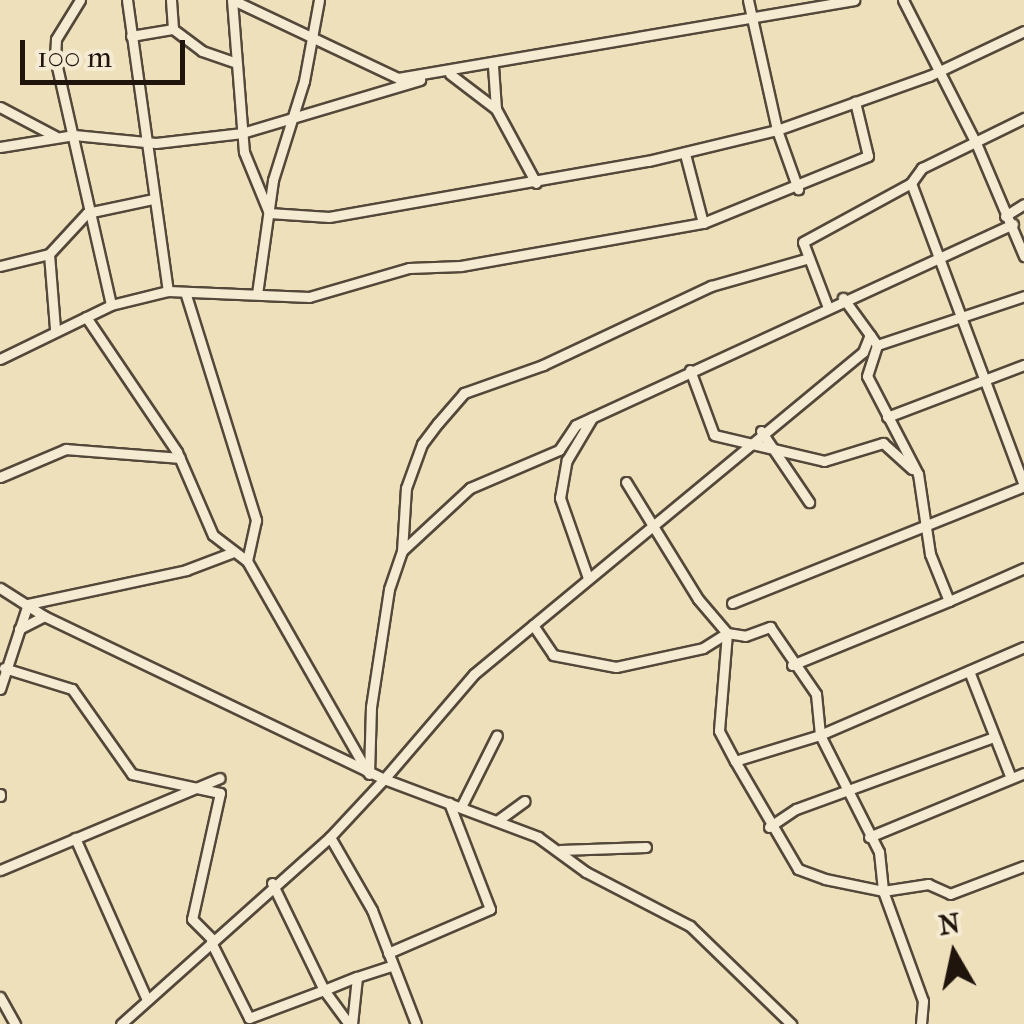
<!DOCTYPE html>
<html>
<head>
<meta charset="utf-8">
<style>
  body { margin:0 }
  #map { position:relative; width:1024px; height:1024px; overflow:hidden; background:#efe0bc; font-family:"IM FELL French Canon",serif }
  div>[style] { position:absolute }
  .roads { filter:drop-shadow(2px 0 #534839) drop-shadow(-2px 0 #534839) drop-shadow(0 2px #534839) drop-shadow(0 -2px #534839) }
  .street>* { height:9px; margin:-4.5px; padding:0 4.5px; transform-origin:4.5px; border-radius:4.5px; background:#f5ebd3 }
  span { translate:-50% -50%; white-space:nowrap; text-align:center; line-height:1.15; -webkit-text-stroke:10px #f5ebd3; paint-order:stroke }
  .north { position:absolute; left:904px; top:904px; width:100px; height:100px; -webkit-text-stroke:8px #f5ebd3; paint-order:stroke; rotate:351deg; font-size:28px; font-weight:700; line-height:40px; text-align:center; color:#1f150d }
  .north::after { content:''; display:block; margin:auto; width:35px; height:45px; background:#1f150d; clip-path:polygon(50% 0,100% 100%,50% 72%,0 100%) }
  .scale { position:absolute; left:20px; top:40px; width:165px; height:45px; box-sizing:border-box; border:5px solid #1f150d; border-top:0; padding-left:12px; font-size:30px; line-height:35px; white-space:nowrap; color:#1f150d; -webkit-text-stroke:8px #f5ebd3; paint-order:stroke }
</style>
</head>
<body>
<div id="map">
  <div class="roads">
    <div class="street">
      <div style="left:80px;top:0;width:46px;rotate:121.6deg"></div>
      <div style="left:56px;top:39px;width:19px;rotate:93deg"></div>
      <div style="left:55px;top:58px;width:253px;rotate:77.2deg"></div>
      <div style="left:127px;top:0;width:294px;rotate:82deg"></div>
      <div style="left:171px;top:0;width:29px;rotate:86deg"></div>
      <div style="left:232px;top:0;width:152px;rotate:85.5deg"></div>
      <div style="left:244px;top:152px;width:66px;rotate:67.7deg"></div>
      <div style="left:269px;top:213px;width:60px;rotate:3.8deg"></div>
      <div style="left:329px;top:217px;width:324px;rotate:-10deg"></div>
      <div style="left:648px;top:161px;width:133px;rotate:-13.5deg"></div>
      <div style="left:777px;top:130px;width:161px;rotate:-19.6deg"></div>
      <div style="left:929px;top:76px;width:105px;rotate:-25.3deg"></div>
      <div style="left:233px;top:0;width:183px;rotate:25.3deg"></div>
      <div style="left:398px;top:78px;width:463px;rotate:-9.7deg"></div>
      <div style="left:748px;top:0;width:133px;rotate:77.4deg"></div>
      <div style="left:777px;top:130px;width:63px;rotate:70.4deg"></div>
      <div style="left:903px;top:0;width:161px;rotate:63deg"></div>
      <div style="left:976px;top:143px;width:123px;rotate:67deg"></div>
      <div style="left:131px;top:36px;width:43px;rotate:-9.5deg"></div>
      <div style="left:173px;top:29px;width:36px;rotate:37deg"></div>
      <div style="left:202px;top:51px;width:36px;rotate:19deg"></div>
      <div style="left:493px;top:66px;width:43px;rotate:86deg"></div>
      <div style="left:450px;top:74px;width:58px;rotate:37.3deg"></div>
      <div style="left:496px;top:109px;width:84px;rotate:61.6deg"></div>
      <div style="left:0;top:107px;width:62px;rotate:27.8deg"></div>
      <div style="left:0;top:147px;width:75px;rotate:-9.2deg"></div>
      <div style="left:74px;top:135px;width:82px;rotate:5.6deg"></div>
      <div style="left:156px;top:143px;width:87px;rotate:-6.6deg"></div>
      <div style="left:242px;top:133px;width:186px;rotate:-16.6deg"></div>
      <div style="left:685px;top:154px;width:71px;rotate:75.4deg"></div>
      <div style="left:911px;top:183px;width:322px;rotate:69.5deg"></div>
      <div style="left:1005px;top:216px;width:22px;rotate:-32deg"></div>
      <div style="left:49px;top:254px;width:75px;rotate:85.4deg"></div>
      <div style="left:0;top:266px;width:50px;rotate:-13.8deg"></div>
      <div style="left:49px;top:254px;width:56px;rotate:-47.2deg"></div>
      <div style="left:87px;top:213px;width:67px;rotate:-12deg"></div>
      <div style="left:257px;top:294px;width:115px;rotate:-82deg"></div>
      <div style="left:273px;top:180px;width:104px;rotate:-72.6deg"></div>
      <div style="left:304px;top:81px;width:82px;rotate:-79.5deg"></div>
      <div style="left:186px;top:295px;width:236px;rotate:72.7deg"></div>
      <div style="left:256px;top:520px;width:42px;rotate:102.4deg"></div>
      <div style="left:827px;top:305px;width:67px;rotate:-110.9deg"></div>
      <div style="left:803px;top:242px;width:123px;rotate:-28.6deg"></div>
      <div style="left:911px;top:183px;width:19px;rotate:-54deg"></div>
      <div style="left:922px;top:168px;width:114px;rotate:-26.1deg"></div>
      <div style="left:86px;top:317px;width:163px;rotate:56deg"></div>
      <div style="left:177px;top:452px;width:90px;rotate:66.6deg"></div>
      <div style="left:213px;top:535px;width:43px;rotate:37.4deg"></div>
      <div style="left:247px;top:561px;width:242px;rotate:60.3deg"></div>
      <div style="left:877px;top:345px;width:155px;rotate:-18.4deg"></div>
      <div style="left:0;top:359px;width:123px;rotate:-25.9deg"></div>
      <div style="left:111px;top:305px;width:59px;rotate:-13.8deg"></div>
      <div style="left:168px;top:291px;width:141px;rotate:2.4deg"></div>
      <div style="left:309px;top:297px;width:104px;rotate:-16.2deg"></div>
      <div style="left:409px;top:268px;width:52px;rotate:-2.2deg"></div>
      <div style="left:461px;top:266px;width:246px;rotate:-10.1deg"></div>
      <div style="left:703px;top:223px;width:178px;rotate:-22.1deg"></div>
      <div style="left:868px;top:156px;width:56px;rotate:-103.5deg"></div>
      <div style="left:690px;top:370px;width:69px;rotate:69.7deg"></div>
      <div style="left:714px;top:435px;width:113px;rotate:13.3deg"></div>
      <div style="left:824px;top:461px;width:62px;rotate:-17deg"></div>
      <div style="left:883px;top:443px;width:39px;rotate:42deg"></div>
      <div style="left:887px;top:417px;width:147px;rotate:-20.8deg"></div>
      <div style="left:761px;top:431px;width:86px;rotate:55.9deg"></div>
      <div style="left:0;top:477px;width:72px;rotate:-23deg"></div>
      <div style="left:66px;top:449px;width:114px;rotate:4.5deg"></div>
      <div style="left:626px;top:482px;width:137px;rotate:58.4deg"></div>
      <div style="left:698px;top:599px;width:45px;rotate:49.5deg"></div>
      <div style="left:727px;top:633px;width:18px;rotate:9deg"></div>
      <div style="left:745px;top:636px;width:27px;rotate:-20deg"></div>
      <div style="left:770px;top:627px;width:81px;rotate:55.5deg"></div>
      <div style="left:816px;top:694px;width:41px;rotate:84.4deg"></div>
      <div style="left:820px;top:735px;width:131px;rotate:63.2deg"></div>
      <div style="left:879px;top:852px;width:39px;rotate:84deg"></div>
      <div style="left:883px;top:891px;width:117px;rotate:70deg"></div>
      <div style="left:923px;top:1001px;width:23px;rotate:95deg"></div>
      <div style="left:402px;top:551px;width:93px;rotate:-42.8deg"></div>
      <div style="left:470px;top:488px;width:97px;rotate:-23.1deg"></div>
      <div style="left:559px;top:450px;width:30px;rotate:-56deg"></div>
      <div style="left:576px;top:425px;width:481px;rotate:-24.7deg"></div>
      <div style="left:588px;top:578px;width:85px;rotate:-109.3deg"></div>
      <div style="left:560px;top:498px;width:39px;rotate:-80deg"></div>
      <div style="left:567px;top:460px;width:49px;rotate:-59.2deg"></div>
      <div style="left:0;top:588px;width:52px;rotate:32.5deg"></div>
      <div style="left:44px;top:616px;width:377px;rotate:25.6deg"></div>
      <div style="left:384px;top:779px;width:138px;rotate:-49.4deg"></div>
      <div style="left:474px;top:674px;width:505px;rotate:-39.62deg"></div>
      <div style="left:863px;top:352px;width:18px;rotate:-68deg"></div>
      <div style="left:870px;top:335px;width:46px;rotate:-126.1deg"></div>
      <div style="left:949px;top:601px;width:82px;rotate:-23.7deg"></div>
      <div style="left:732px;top:603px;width:315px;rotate:-21.8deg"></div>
      <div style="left:533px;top:625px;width:36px;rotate:56deg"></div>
      <div style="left:553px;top:655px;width:64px;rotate:10.8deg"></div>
      <div style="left:616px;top:667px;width:89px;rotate:-12.3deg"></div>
      <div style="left:703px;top:648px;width:28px;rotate:-32deg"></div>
      <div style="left:19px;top:629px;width:28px;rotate:-27deg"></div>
      <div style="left:727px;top:633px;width:98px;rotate:94.7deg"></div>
      <div style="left:719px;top:731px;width:34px;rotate:62deg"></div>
      <div style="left:1024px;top:647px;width:222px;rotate:156.7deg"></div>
      <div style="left:820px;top:735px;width:89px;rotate:163deg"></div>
      <div style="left:735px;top:761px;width:125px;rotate:59.7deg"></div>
      <div style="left:798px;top:869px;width:29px;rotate:20deg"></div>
      <div style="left:825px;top:879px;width:59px;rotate:11.7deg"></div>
      <div style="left:883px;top:891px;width:46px;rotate:-8.8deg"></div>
      <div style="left:928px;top:884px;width:24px;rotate:24deg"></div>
      <div style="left:950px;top:894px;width:79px;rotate:-20.7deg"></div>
      <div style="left:792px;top:665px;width:170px;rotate:-22.2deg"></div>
      <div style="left:949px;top:601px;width:51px;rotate:-112deg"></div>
      <div style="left:930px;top:554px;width:81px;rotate:-98.5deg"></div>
      <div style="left:918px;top:474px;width:110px;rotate:-117.5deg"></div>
      <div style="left:867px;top:376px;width:33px;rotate:-72deg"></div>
      <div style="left:877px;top:345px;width:12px;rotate:-125deg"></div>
      <div style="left:4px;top:668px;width:71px;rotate:17.2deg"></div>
      <div style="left:72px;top:689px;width:104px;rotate:54.8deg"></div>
      <div style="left:132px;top:774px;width:90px;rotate:12.2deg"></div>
      <div style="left:220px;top:793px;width:129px;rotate:102.5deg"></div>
      <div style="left:192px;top:919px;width:30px;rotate:45deg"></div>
      <div style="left:969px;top:671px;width:115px;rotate:68.6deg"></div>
      <div style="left:0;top:689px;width:89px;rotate:-71.8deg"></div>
      <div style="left:28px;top:604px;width:162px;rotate:-12.1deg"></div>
      <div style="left:186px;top:570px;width:48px;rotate:-20.7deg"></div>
      <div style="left:369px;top:774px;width:67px;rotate:-88.3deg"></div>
      <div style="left:371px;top:707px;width:119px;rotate:-81.3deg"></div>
      <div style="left:389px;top:589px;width:40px;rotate:-71.1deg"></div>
      <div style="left:402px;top:551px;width:63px;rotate:-86.4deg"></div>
      <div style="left:406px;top:488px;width:47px;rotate:-70deg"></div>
      <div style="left:422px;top:444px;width:26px;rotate:-53deg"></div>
      <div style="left:438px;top:423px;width:40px;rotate:-49deg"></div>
      <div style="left:464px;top:393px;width:84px;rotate:-19.5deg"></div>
      <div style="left:543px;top:365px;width:186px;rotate:-25.2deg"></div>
      <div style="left:711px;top:286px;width:99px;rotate:-15.9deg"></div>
      <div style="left:0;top:794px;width:2px;rotate:90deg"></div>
      <div style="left:461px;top:807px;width:80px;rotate:-63.4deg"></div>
      <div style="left:497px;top:821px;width:34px;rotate:-36deg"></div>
      <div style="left:769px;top:827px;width:32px;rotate:-34deg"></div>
      <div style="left:796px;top:809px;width:208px;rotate:-20deg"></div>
      <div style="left:330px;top:837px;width:84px;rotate:60.1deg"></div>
      <div style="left:372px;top:910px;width:122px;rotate:68.9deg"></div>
      <div style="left:869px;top:837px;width:168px;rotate:-22.4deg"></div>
      <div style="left:75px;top:838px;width:177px;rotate:66deg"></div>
      <div style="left:560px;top:850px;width:86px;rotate:-2deg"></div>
      <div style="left:0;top:870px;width:238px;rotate:-22.7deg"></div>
      <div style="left:272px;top:883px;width:119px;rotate:64.1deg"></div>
      <div style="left:324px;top:990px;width:35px;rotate:-22deg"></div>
      <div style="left:211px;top:942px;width:85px;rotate:63.4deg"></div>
      <div style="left:249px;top:1018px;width:80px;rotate:-20.5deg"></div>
      <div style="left:324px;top:990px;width:42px;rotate:53.7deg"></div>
      <div style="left:388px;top:953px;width:111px;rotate:-23.3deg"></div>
      <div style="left:490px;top:909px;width:114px;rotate:-111.1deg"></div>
      <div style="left:0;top:997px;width:31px;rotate:61deg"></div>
      <div style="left:121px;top:1024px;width:280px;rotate:-41.8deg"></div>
      <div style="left:330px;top:837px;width:79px;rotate:-47deg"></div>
      <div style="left:384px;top:779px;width:165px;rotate:20.6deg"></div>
      <div style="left:538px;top:837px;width:59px;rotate:36.1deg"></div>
      <div style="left:586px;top:872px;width:117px;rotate:27.4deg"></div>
      <div style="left:690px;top:926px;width:141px;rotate:44.1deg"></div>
      <div style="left:352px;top:1024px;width:47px;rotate:-83.9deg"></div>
      <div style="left:357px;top:977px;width:36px;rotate:-18deg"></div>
    </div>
  </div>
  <div class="north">N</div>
  <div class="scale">100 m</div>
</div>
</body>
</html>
